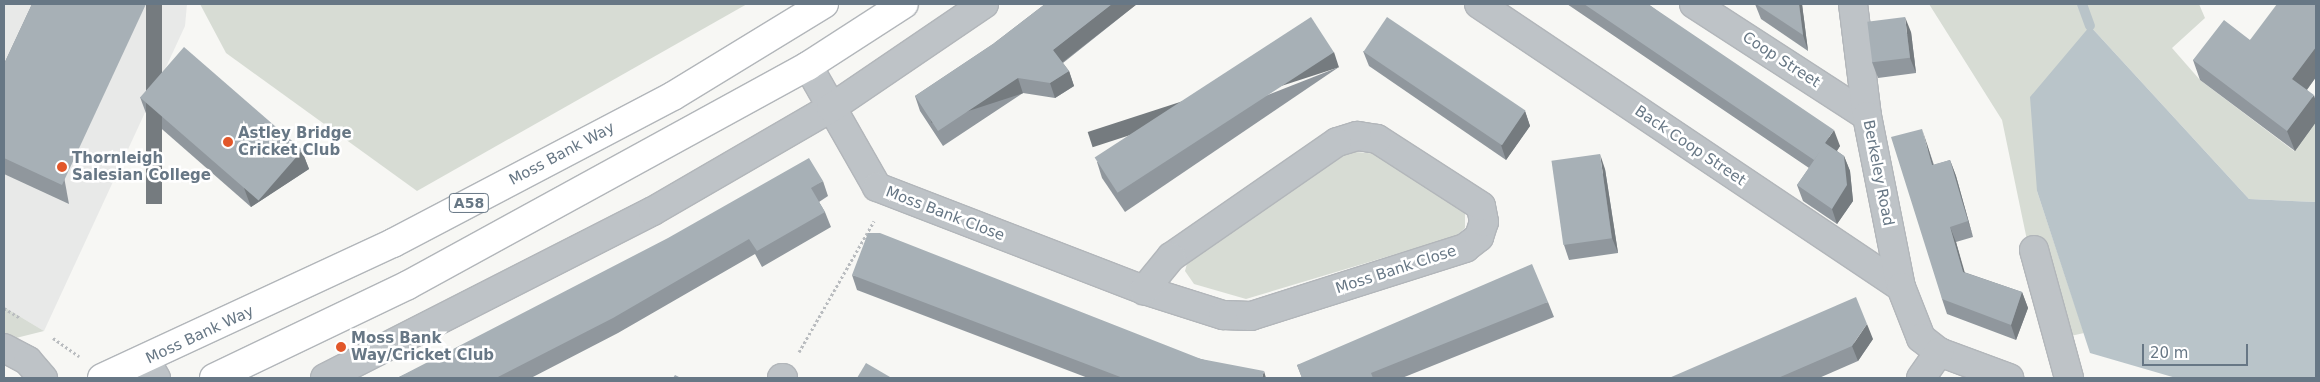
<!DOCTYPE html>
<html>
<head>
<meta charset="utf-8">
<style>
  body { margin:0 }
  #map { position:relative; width:2320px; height:382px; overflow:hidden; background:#f7f7f4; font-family:"DejaVu Sans",sans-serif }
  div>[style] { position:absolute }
  .built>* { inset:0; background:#e8e9e8 }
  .green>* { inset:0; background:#d7dcd4 }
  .water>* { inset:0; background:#b9c4c9 }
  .stream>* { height:10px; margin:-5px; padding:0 5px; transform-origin:5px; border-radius:5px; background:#b9c4c9 }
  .path>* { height:3px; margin-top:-1.5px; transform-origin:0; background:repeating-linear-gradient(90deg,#b9bcbf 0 2.5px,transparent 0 5px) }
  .roads { filter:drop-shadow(1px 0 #b2b6ba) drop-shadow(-1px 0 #b2b6ba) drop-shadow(0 1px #b2b6ba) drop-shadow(0 -1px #b2b6ba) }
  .minor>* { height:28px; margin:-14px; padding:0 14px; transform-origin:14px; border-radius:14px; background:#bec3c7 }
  .highway>* { height:28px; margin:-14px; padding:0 14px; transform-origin:14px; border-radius:14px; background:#fff }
  .wall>* { inset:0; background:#90979d }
  .shaded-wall>* { inset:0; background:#757b7f; transform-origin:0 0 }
  .building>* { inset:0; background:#a7b0b6; transform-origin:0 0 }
  .dots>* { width:14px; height:14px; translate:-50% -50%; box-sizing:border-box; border:2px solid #fff; border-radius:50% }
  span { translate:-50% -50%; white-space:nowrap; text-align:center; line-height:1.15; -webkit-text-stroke:5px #fff; paint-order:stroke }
  .shield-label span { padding:1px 4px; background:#fff; border:1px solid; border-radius:4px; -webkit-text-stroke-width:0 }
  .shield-label { font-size:14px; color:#677785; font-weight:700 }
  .street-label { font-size:15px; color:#677785 }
  .poi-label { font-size:15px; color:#677785; font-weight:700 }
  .left { translate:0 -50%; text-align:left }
  .frame { position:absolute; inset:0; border:5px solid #677785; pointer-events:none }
  .scale { position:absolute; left:2142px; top:344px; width:106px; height:22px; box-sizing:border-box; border:2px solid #677785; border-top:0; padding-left:6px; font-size:15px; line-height:18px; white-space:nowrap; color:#677785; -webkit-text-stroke:4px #fff; paint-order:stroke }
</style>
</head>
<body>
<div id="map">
  <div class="built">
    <div style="clip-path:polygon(4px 4px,187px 4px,185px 26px,44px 331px,4px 307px)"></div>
  </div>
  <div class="green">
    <div style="clip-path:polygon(200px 4px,747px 4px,417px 191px,226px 53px)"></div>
    <div style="clip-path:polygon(1929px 4px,2199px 4px,2205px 18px,2172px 48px,2200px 80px,2294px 151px,2316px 122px,2316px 202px,2249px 199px,2090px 26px,2037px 191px,2084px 333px,2048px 341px,2002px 120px)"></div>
    <div style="clip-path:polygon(1356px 152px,1379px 154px,1465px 213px,1465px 228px,1456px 236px,1246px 299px,1194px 284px,1185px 271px,1189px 256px,1335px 156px)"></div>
    <div style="clip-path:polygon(4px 307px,44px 331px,4px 341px)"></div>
  </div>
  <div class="water">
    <div style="clip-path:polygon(2090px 26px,2249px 199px,2316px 202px,2316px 378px,2176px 378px,2090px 353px,2037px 191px,2030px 97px)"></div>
  </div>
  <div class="stream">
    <div style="left:2082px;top:4px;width:23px;rotate:70deg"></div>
  </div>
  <div class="path">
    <div style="left:4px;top:308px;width:19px;rotate:32deg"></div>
    <div style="left:53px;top:338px;width:32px;rotate:35deg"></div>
    <div style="left:799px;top:352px;width:151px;rotate:-60.2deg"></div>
  </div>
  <div class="roads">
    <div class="minor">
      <div style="left:1479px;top:4px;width:508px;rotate:33.85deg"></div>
      <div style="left:1694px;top:4px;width:206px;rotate:32.9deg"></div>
      <div style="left:1853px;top:4px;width:113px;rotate:82.9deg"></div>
      <div style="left:1867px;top:116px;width:174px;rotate:78.8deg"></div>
      <div style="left:1901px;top:287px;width:55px;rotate:68.6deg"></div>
      <div style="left:1921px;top:338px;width:23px;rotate:38deg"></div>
      <div style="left:1939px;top:352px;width:75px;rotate:20.4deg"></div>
      <div style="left:808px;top:66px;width:139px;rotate:60.3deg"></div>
      <div style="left:877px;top:187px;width:286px;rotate:21.1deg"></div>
      <div style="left:1144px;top:290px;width:83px;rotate:17.6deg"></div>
      <div style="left:1223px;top:315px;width:28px;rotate:2deg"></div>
      <div style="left:1251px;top:316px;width:225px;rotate:-17.6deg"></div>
      <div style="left:1465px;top:248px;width:18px;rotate:-38deg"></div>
      <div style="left:1479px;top:237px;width:16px;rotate:-72deg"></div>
      <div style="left:1484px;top:222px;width:16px;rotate:-101deg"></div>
      <div style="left:1481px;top:206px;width:124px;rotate:-147.2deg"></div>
      <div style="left:1377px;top:139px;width:20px;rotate:-171deg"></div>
      <div style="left:1357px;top:136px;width:21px;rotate:163deg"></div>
      <div style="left:1337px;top:142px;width:202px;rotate:145.3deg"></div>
      <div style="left:1171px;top:257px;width:43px;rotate:129.3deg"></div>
      <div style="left:2034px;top:250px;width:133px;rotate:74.7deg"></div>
      <div style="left:4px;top:348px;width:27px;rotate:28deg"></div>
      <div style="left:28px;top:361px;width:23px;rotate:49deg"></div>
      <div style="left:146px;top:361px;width:20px;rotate:60deg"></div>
      <div style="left:325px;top:378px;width:368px;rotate:-27deg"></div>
      <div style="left:653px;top:211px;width:206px;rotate:-30.1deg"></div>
      <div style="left:831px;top:108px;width:185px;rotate:-34.2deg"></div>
      <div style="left:782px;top:378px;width:1px"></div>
      <div style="left:1921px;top:378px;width:32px;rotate:-55deg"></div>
    </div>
    <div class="highway">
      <div style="left:102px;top:378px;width:321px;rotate:-24.9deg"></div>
      <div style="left:393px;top:243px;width:316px;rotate:-27.7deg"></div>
      <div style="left:673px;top:96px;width:177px;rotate:-31.4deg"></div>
      <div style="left:214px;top:378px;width:215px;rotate:-25.6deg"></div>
      <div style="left:408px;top:285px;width:456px;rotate:-28.7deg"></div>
      <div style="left:808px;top:66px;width:114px;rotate:-32.9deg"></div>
    </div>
  </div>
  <div class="wall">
    <div style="clip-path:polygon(32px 4px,69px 204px,4px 174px,4px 64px)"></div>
    <div style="clip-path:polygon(1045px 4px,1137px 4px,1063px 63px,1069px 71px,1074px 86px,1055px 98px,1023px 93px,943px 146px,920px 111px,915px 96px,993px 44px)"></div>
    <div style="clip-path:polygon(1567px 4px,1648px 4px,1840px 146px,1837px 151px,1844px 156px,1850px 171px,1853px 201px,1837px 224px,1803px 201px,1797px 185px,1809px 168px)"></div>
    <div style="clip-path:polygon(1755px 4px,1802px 4px,1808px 51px,1761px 19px)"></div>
    <div style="clip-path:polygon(2316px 4px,2316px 77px,2307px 90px,2316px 102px,2316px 122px,2295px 151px,2200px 80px,2193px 60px,2250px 40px)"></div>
    <div style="clip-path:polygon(1911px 32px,1916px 73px,1878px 78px,1872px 62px)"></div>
    <div style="clip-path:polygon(1363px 51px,1525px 111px,1530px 126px,1506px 160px,1369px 66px)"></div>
    <div style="clip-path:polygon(1339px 67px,1125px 212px,1102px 178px,1097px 162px)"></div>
    <div style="clip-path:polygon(140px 97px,302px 151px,309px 169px,251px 207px,147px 116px)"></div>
    <div style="clip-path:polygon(1927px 144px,1934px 165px,1950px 160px,1956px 176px,1973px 237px,1956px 242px,1964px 272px,2022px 292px,2028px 308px,2016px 340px,1947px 314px,1942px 299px)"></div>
    <div style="clip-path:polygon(1605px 169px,1618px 253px,1569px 260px,1564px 245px)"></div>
    <div style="clip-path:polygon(823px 181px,828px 196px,819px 202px,825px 212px,831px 227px,762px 267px,755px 254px,618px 333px,531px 378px,397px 378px)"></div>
    <div style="clip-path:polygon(852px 275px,1201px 359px,1266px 378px,1088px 378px,857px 290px)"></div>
    <div style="clip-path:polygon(1548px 302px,1554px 317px,1402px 378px,1302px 378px,1297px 365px)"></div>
    <div style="clip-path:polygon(1873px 339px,1858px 361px,1819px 378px,1669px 378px)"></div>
  </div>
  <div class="shaded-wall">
    <div style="left:146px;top:4px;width:16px;height:200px"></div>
    <div style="clip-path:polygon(1112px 4px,1137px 4px,1059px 65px,1053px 50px)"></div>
    <div style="clip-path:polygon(1799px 4px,1802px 4px,1808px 51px,1803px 35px)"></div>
    <div style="clip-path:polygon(1905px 17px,1911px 32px,1916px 73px,1910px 58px)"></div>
    <div style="clip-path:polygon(2316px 47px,2316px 77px,2300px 99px,2292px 79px)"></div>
    <div style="left:1334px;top:52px;width:16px;height:259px;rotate:72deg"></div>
    <div style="clip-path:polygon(1069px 71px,1074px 86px,1055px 98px,1050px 83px)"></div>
    <div style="left:1018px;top:78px;width:16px;height:96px;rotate:72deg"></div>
    <div style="clip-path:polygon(2314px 95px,2316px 102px,2316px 122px,2295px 151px,2287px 131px)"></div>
    <div style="clip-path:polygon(1525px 111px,1530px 126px,1506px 160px,1501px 145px)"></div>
    <div style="clip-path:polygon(1922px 129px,1927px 144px,1938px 181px,1932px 165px)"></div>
    <div style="clip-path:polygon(1834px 130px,1840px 146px,1831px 159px,1825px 143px)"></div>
    <div style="clip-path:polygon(302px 151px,309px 169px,251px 207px,244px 188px)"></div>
    <div style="clip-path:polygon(1600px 154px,1605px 169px,1618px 253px,1612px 238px)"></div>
    <div style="clip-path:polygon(1844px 156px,1850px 171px,1853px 201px,1837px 224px,1832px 209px)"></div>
    <div style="clip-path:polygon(1950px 160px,1956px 176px,1973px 237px,1968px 221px)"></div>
    <div style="clip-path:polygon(1950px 227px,1956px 242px,1969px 287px,1963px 272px)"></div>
    <div style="clip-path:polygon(2022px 292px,2028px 308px,2016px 340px,2011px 325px)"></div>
    <div style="clip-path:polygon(1867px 324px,1873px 339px,1858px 361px,1852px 346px)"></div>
    <div style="clip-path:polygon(1264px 371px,1266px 378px,1262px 378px)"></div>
  </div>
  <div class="building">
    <div style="clip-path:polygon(32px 4px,146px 4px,62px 185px,4px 158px,4px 64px)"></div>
    <div style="clip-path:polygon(1045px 4px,1112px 4px,1053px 50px,1069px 71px,1050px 83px,1018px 78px,938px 131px,915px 96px,993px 44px)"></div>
    <div style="clip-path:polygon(1584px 4px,1648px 4px,1834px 130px,1825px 143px,1844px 156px,1847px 185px,1832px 209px,1797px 185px,1821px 150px,1814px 160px)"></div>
    <div style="clip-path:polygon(1756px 4px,1799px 4px,1803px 35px)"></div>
    <div style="clip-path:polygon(2277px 4px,2316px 4px,2316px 47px,2292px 79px,2314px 95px,2287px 131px,2193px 60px,2224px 20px,2250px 40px)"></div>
    <div style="left:1311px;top:17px;width:42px;height:258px;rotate:57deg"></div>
    <div style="left:1387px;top:17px;width:167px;height:42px;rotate:34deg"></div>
    <div style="left:1905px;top:17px;width:41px;height:38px;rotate:83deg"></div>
    <div style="left:184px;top:47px;width:157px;height:67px;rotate:41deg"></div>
    <div style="clip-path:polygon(1922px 129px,1932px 165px,1950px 160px,1961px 198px,1968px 221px,1950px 227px,1963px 272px,2022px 292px,2011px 325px,1942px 299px,1891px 137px)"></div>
    <div style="left:1600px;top:154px;width:85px;height:49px;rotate:82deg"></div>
    <div style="clip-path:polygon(809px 158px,823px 181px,811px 188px,825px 212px,757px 251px,749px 239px,613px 318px,496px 378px,397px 378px,668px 238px)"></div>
    <div style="clip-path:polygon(868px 233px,880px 233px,1201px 359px,1264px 371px,1262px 378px,1123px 378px,852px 275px)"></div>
    <div style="clip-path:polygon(1532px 264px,1548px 302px,1371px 373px,1373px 378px,1302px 378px,1297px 365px)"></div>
    <div style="clip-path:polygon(1856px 297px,1867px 324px,1852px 346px,1778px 378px,1669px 378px)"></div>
    <div style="clip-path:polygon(866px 363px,890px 377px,890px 378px,857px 378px)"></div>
    <div style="clip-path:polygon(675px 375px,681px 378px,673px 378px)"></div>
  </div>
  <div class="dots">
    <div style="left:228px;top:142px;background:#e2572a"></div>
    <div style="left:62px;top:167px;background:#e2572a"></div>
    <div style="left:341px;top:347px;background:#e2572a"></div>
  </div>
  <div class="shield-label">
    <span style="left:469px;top:203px">A58</span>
  </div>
  <div class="street-label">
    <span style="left:1781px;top:60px;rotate:33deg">Coop Street</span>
    <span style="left:1690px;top:146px;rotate:34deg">Back Coop Street</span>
    <span style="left:562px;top:154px;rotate:-28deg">Moss Bank Way</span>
    <span style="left:1878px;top:173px;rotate:79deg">Berkeley Road</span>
    <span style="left:945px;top:214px;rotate:21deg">Moss Bank Close</span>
    <span style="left:1396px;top:270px;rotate:-18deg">Moss Bank Close</span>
    <span style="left:200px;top:335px;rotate:-25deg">Moss Bank Way</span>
  </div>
  <div class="poi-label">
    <span class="left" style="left:238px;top:142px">Astley Bridge<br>Cricket Club</span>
    <span class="left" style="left:72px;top:167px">Thornleigh<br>Salesian College</span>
    <span class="left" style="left:351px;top:347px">Moss Bank<br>Way/Cricket Club</span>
  </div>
  <div class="frame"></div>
  <div class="scale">20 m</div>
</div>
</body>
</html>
